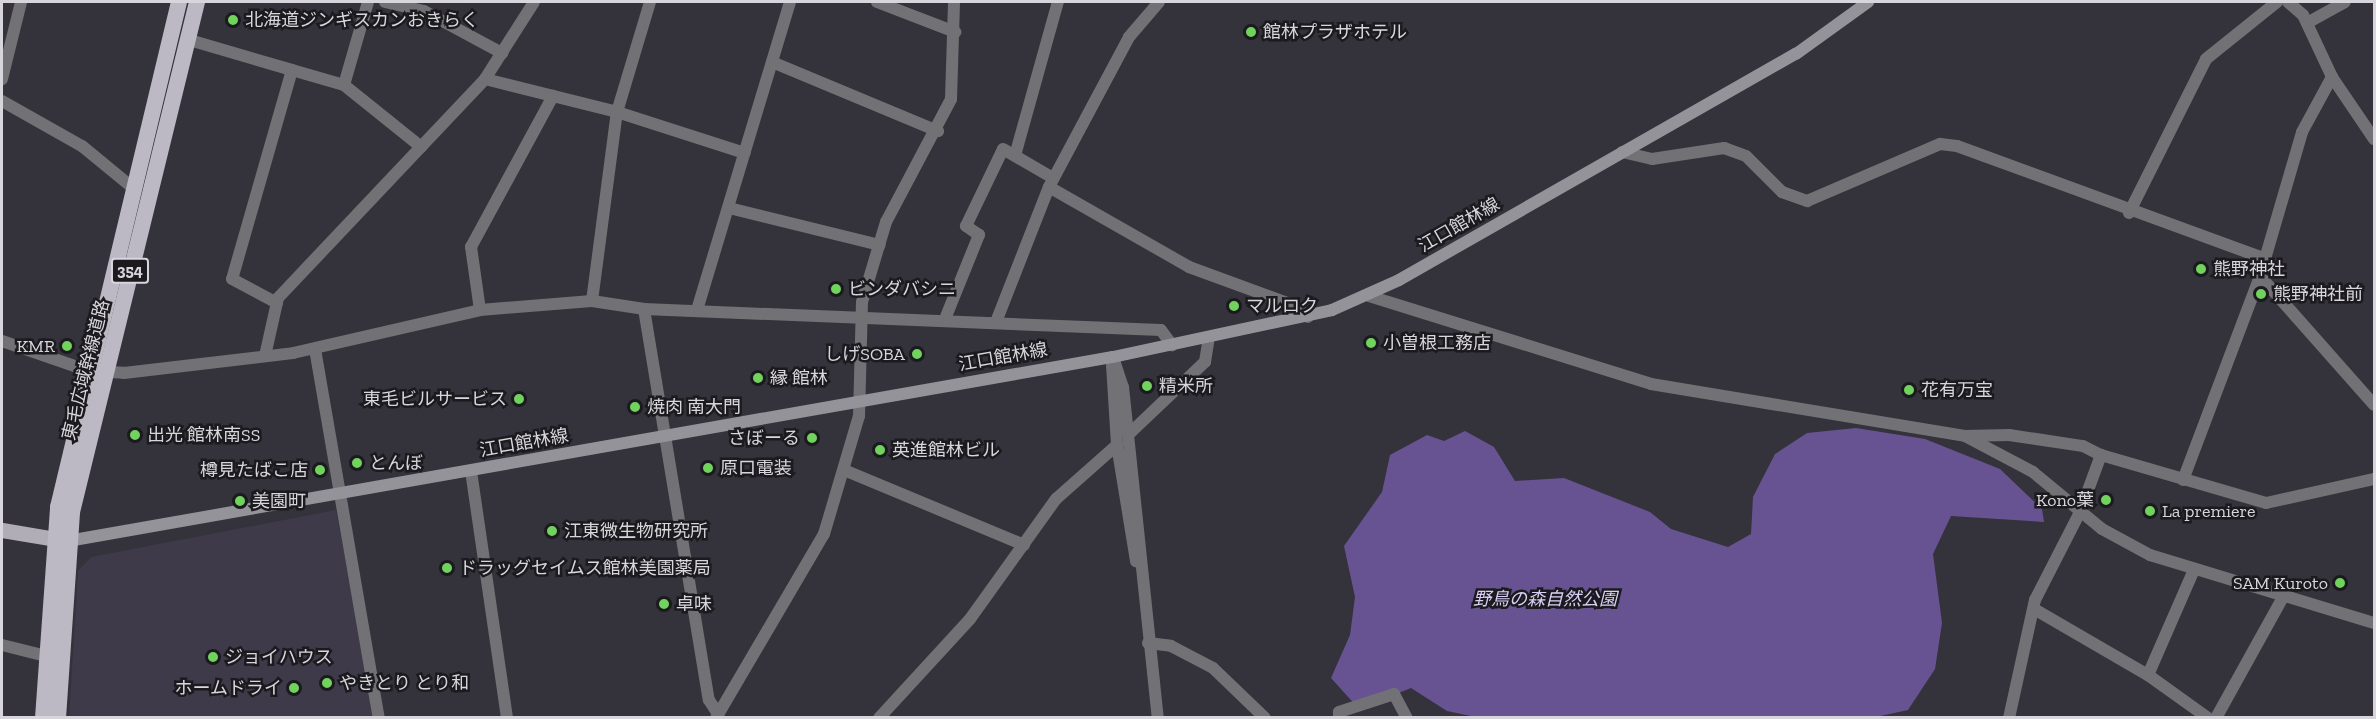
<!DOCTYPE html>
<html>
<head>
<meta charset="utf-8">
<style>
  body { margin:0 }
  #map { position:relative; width:2376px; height:719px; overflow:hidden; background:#34323b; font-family:"Zilla Slab","Noto Sans JP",serif }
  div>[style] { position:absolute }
  .built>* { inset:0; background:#3e3a49 }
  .forest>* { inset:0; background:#685392 }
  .minor>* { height:12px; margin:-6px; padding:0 6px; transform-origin:6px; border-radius:6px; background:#727175 }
  .tertiary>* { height:12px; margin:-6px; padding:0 6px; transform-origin:6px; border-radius:6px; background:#727175 }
  .secondary>* { height:12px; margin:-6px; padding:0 6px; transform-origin:6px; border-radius:6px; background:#95939a }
  .primary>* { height:15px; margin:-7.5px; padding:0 7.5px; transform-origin:7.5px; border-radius:7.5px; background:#b0adb7 }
  .trunk>* { height:16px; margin:-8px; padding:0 8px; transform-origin:8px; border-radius:8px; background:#bcb9c4 }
  .dots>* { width:16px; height:16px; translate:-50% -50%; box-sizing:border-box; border:3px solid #1b1a1e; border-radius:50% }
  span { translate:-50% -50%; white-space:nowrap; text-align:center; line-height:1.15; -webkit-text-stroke:5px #1b1a1e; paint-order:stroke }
  .shield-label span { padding:2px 4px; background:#1b1a1e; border:2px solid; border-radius:4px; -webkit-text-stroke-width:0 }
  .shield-label { font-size:16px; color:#d8d6dc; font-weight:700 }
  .poi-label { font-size:18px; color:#d8d6dc }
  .left { translate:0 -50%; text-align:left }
  .right { translate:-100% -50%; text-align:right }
  .street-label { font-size:18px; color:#d8d6dc }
  .park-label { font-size:18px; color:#d9cff5; font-style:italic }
  .frame { position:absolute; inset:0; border:3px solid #d8d6dc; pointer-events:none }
</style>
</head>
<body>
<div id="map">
  <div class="built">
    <div style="clip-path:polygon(336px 510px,374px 717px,69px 718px,78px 571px,91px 557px)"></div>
  </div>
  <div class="forest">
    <div style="clip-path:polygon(1856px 428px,1925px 439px,2000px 469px,2042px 509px,2044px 522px,1951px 516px,1933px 554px,1942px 623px,1935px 669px,1908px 710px,1871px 718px,1476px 717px,1447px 711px,1411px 688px,1359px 709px,1331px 678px,1350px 635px,1355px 597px,1344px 546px,1382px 492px,1390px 455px,1427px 435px,1444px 441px,1465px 431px,1494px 447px,1515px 481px,1564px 478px,1650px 512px,1671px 529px,1728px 547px,1751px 534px,1753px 497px,1775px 454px,1807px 433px)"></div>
  </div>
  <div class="minor">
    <div style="left:385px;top:2px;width:40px;rotate:13deg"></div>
    <div style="left:424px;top:11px;width:89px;rotate:28.3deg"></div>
    <div style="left:877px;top:2px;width:84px;rotate:21deg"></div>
    <div style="left:2288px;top:2px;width:20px;rotate:41deg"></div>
    <div style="left:2303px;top:15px;width:68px;rotate:64.9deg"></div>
    <div style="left:2332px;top:77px;width:75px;rotate:55.9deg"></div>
    <div style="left:2307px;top:23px;width:43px;rotate:-28.9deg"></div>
    <div style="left:186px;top:39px;width:110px;rotate:16.3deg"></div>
    <div style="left:292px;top:70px;width:217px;rotate:106deg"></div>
    <div style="left:232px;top:279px;width:51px;rotate:28.1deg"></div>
    <div style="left:772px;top:62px;width:180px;rotate:22.6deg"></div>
    <div style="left:292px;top:70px;width:54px;rotate:16.1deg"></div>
    <div style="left:344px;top:85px;width:99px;rotate:38.8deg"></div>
    <div style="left:2px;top:79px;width:79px;rotate:-76.1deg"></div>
    <div style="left:485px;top:79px;width:136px;rotate:14deg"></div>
    <div style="left:617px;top:112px;width:134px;rotate:17.8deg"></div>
    <div style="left:344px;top:85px;width:86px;rotate:-73.9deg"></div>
    <div style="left:2px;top:101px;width:92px;rotate:29.4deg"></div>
    <div style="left:82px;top:146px;width:66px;rotate:39.5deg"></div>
    <div style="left:1016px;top:152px;width:156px;rotate:-74.4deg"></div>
    <div style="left:1622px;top:152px;width:31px;rotate:13deg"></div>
    <div style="left:1652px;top:159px;width:73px;rotate:-8.7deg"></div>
    <div style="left:1724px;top:148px;width:23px;rotate:20deg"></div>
    <div style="left:1746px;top:156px;width:51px;rotate:45deg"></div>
    <div style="left:1782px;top:192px;width:27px;rotate:20deg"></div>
    <div style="left:1807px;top:201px;width:145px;rotate:-23.2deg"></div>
    <div style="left:1940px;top:144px;width:17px;rotate:7deg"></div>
    <div style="left:1957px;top:146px;width:328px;rotate:20.1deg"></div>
    <div style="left:1049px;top:187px;width:161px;rotate:29.7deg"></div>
    <div style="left:1189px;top:267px;width:111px;rotate:20.1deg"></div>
    <div style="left:1293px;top:305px;width:19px;rotate:39deg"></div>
    <div style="left:729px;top:208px;width:155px;rotate:13.8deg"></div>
    <div style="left:2129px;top:213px;width:172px;rotate:-63.4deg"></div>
    <div style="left:2206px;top:59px;width:91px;rotate:-38.8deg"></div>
    <div style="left:2260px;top:276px;width:172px;rotate:48.5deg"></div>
    <div style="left:592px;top:301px;width:191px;rotate:-82.5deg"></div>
    <div style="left:617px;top:112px;width:115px;rotate:-73.3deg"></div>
    <div style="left:644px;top:309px;width:396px;rotate:80.6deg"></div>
    <div style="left:709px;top:700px;width:17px;rotate:57deg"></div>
    <div style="left:480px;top:310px;width:64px;rotate:-98.1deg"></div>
    <div style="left:471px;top:247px;width:172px;rotate:-61.5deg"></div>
    <div style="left:697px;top:310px;width:322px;rotate:-73.2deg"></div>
    <div style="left:945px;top:319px;width:91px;rotate:-68deg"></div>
    <div style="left:979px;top:235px;width:16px;rotate:-145deg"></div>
    <div style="left:966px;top:226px;width:85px;rotate:-64.3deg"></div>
    <div style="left:1003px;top:149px;width:58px;rotate:30.1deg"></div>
    <div style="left:996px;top:322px;width:145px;rotate:-68.6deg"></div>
    <div style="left:1049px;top:187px;width:170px;rotate:-61.9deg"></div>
    <div style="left:1129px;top:37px;width:46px;rotate:-49.4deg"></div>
    <div style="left:2px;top:341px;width:92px;rotate:19deg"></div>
    <div style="left:89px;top:371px;width:35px;rotate:3deg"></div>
    <div style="left:124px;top:373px;width:170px;rotate:-6.7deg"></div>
    <div style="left:293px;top:353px;width:192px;rotate:-12.9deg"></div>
    <div style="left:480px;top:310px;width:112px;rotate:-4.6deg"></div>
    <div style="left:592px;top:301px;width:53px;rotate:8.7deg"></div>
    <div style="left:644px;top:309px;width:517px;rotate:2.33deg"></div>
    <div style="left:1161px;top:330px;width:19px;rotate:54deg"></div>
    <div style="left:315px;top:349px;width:375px;rotate:80.2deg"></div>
    <div style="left:265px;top:356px;width:59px;rotate:-77.4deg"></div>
    <div style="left:278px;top:298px;width:301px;rotate:-46.6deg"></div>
    <div style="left:485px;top:79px;width:91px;rotate:-57.5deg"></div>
    <div style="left:1129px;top:434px;width:105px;rotate:-43.5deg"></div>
    <div style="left:1205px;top:362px;width:24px;rotate:-81deg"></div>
    <div style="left:1965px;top:436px;width:44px;rotate:-1.3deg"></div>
    <div style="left:2009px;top:435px;width:75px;rotate:8.5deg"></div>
    <div style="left:2083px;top:446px;width:20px;rotate:27deg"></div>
    <div style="left:844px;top:470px;width:195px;rotate:22.6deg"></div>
    <div style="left:471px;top:471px;width:250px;rotate:81.7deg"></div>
    <div style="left:2183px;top:480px;width:218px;rotate:-69.3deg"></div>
    <div style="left:2260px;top:276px;width:150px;rotate:-73.7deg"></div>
    <div style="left:2302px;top:132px;width:63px;rotate:-61.4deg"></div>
    <div style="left:2034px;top:609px;width:132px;rotate:30.1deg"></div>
    <div style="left:2148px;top:675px;width:74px;rotate:35.6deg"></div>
    <div style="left:1148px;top:643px;width:23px;rotate:7deg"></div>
    <div style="left:1171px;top:646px;width:47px;rotate:27.6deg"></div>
    <div style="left:1213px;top:668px;width:72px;rotate:43.9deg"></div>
    <div style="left:2px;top:645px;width:45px;rotate:14deg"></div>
    <div style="left:2148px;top:675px;width:112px;rotate:-66.4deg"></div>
    <div style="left:716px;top:718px;width:213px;rotate:-59.6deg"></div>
    <div style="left:824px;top:534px;width:123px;rotate:-73.5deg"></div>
    <div style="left:859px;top:416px;width:114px;rotate:-88.5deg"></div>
    <div style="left:862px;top:302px;width:84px;rotate:-73.3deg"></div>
    <div style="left:886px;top:222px;width:139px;rotate:-62.1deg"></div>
    <div style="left:951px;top:99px;width:97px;rotate:-88.2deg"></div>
    <div style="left:879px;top:718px;width:134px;rotate:-47.4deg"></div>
    <div style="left:970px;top:619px;width:148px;rotate:-54.4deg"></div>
    <div style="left:1056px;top:499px;width:81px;rotate:-41.5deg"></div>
    <div style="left:1339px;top:718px;width:6px;rotate:-90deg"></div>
    <div style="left:1339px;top:712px;width:58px;rotate:-18.1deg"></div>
    <div style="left:1394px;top:694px;width:27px;rotate:62deg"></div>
    <div style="left:2009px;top:718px;width:121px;rotate:-77.6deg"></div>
    <div style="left:2035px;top:600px;width:99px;rotate:-62.9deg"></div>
    <div style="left:2080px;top:512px;width:61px;rotate:-69.8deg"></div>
    <div style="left:2101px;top:455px;width:172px;rotate:16.2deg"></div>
    <div style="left:2266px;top:503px;width:111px;rotate:-12.5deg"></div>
    <div style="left:2216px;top:718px;width:138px;rotate:-61deg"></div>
  </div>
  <div class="tertiary">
    <div style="left:1369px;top:296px;width:295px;rotate:17.3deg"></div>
    <div style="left:1651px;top:384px;width:318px;rotate:9.4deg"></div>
    <div style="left:1965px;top:436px;width:77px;rotate:27.9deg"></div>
    <div style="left:2033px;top:472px;width:89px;rotate:39.6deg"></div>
    <div style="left:2102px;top:529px;width:55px;rotate:28.4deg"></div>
    <div style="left:2150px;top:555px;width:234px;rotate:16.9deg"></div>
    <div style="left:1113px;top:357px;width:32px;rotate:72deg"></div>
    <div style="left:1123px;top:387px;width:333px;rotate:84deg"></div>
    <div style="left:1112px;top:365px;width:80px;rotate:86.4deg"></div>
    <div style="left:1117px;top:445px;width:118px;rotate:80.7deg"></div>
  </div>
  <div class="secondary">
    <div style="left:68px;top:541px;width:1061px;rotate:-9.99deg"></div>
    <div style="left:1113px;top:357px;width:224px;rotate:-12.1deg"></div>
    <div style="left:1332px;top:310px;width:73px;rotate:-24.1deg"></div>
    <div style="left:1399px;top:280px;width:457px;rotate:-29.7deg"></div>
    <div style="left:1796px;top:54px;width:89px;rotate:-35.8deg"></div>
  </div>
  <div class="primary">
    <div style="left:2px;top:530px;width:67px;rotate:9.5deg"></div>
  </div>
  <div class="trunk">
    <div style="left:43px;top:718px;width:212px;rotate:-85.9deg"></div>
    <div style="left:58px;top:507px;width:519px;rotate:-76.53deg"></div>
    <div style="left:58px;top:718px;width:206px;rotate:-86.1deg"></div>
    <div style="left:72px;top:512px;width:525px;rotate:-76.23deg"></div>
  </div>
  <div class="dots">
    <div style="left:233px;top:20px;background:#71d25e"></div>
    <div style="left:1251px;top:32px;background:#71d25e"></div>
    <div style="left:2201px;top:269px;background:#71d25e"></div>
    <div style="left:836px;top:289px;background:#71d25e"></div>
    <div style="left:2261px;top:294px;background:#71d25e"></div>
    <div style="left:1234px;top:306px;background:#71d25e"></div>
    <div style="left:1371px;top:343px;background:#71d25e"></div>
    <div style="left:67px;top:346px;background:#71d25e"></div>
    <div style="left:917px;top:354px;background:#71d25e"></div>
    <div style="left:758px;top:378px;background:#71d25e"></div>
    <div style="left:1147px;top:386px;background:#71d25e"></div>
    <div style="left:1909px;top:390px;background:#71d25e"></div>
    <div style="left:519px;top:399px;background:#71d25e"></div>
    <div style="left:635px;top:407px;background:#71d25e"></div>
    <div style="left:135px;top:435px;background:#71d25e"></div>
    <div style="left:812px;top:438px;background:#71d25e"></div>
    <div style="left:880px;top:450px;background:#71d25e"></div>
    <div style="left:357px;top:463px;background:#71d25e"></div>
    <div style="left:708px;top:468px;background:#71d25e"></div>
    <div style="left:320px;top:470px;background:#71d25e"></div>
    <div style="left:2106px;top:500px;background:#71d25e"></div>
    <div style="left:240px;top:501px;background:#71d25e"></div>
    <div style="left:2150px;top:511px;background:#71d25e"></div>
    <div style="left:552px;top:531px;background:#71d25e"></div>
    <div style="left:447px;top:568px;background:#71d25e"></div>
    <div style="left:2340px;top:583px;background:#71d25e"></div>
    <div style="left:664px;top:604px;background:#71d25e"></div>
    <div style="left:213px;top:657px;background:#71d25e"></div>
    <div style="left:327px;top:683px;background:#71d25e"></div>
    <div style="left:294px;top:688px;background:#71d25e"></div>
  </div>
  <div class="shield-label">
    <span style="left:130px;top:271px">354</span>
  </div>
  <div class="poi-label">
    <span class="left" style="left:245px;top:20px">北海道ジンギスカンおきらく</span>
    <span class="left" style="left:1263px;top:32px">館林プラザホテル</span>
    <span class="left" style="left:2213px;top:269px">熊野神社</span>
    <span class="left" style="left:848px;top:289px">ビンダバシニ</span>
    <span class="left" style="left:2273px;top:294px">熊野神社前</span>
    <span class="left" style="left:1246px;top:306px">マルロク</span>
    <span class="left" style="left:1383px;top:343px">小曽根工務店</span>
    <span class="right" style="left:55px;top:346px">KMR</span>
    <span class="right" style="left:905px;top:354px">しげSOBA</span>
    <span class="left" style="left:770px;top:378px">縁 館林</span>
    <span class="left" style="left:1159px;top:386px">精米所</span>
    <span class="left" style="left:1921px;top:390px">花有万宝</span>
    <span class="right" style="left:507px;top:399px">東毛ビルサービス</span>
    <span class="left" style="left:647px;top:407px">焼肉 南大門</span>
    <span class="left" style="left:147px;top:435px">出光 館林南SS</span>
    <span class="right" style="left:800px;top:438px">さぼーる</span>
    <span class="left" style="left:892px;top:450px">英進館林ビル</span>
    <span class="left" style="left:369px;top:463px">とんぼ</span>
    <span class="left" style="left:720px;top:468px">原口電装</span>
    <span class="right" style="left:308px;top:470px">樽見たばこ店</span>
    <span class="right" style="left:2094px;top:500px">Kono葉</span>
    <span class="left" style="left:252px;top:501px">美園町</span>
    <span class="left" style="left:2162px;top:511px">La premiere</span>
    <span class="left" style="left:564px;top:531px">江東微生物研究所</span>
    <span class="left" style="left:459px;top:568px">ドラッグセイムス館林美園薬局</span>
    <span class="right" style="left:2328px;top:583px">SAM Kuroto</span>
    <span class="left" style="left:676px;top:604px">卓味</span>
    <span class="left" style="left:225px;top:657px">ジョイハウス</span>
    <span class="left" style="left:339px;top:683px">やきとり とり和</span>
    <span class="right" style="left:282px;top:688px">ホームドライ</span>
  </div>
  <div class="street-label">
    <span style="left:1459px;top:225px;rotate:-30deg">江口館林線</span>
    <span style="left:1003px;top:357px;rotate:-10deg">江口館林線</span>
    <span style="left:86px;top:370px;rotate:-76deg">東毛広域幹線道路</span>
    <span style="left:524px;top:443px;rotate:-10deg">江口館林線</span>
  </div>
  <div class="park-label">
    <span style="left:1545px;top:599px">野鳥の森自然公園</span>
  </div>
  <div class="frame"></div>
</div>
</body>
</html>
